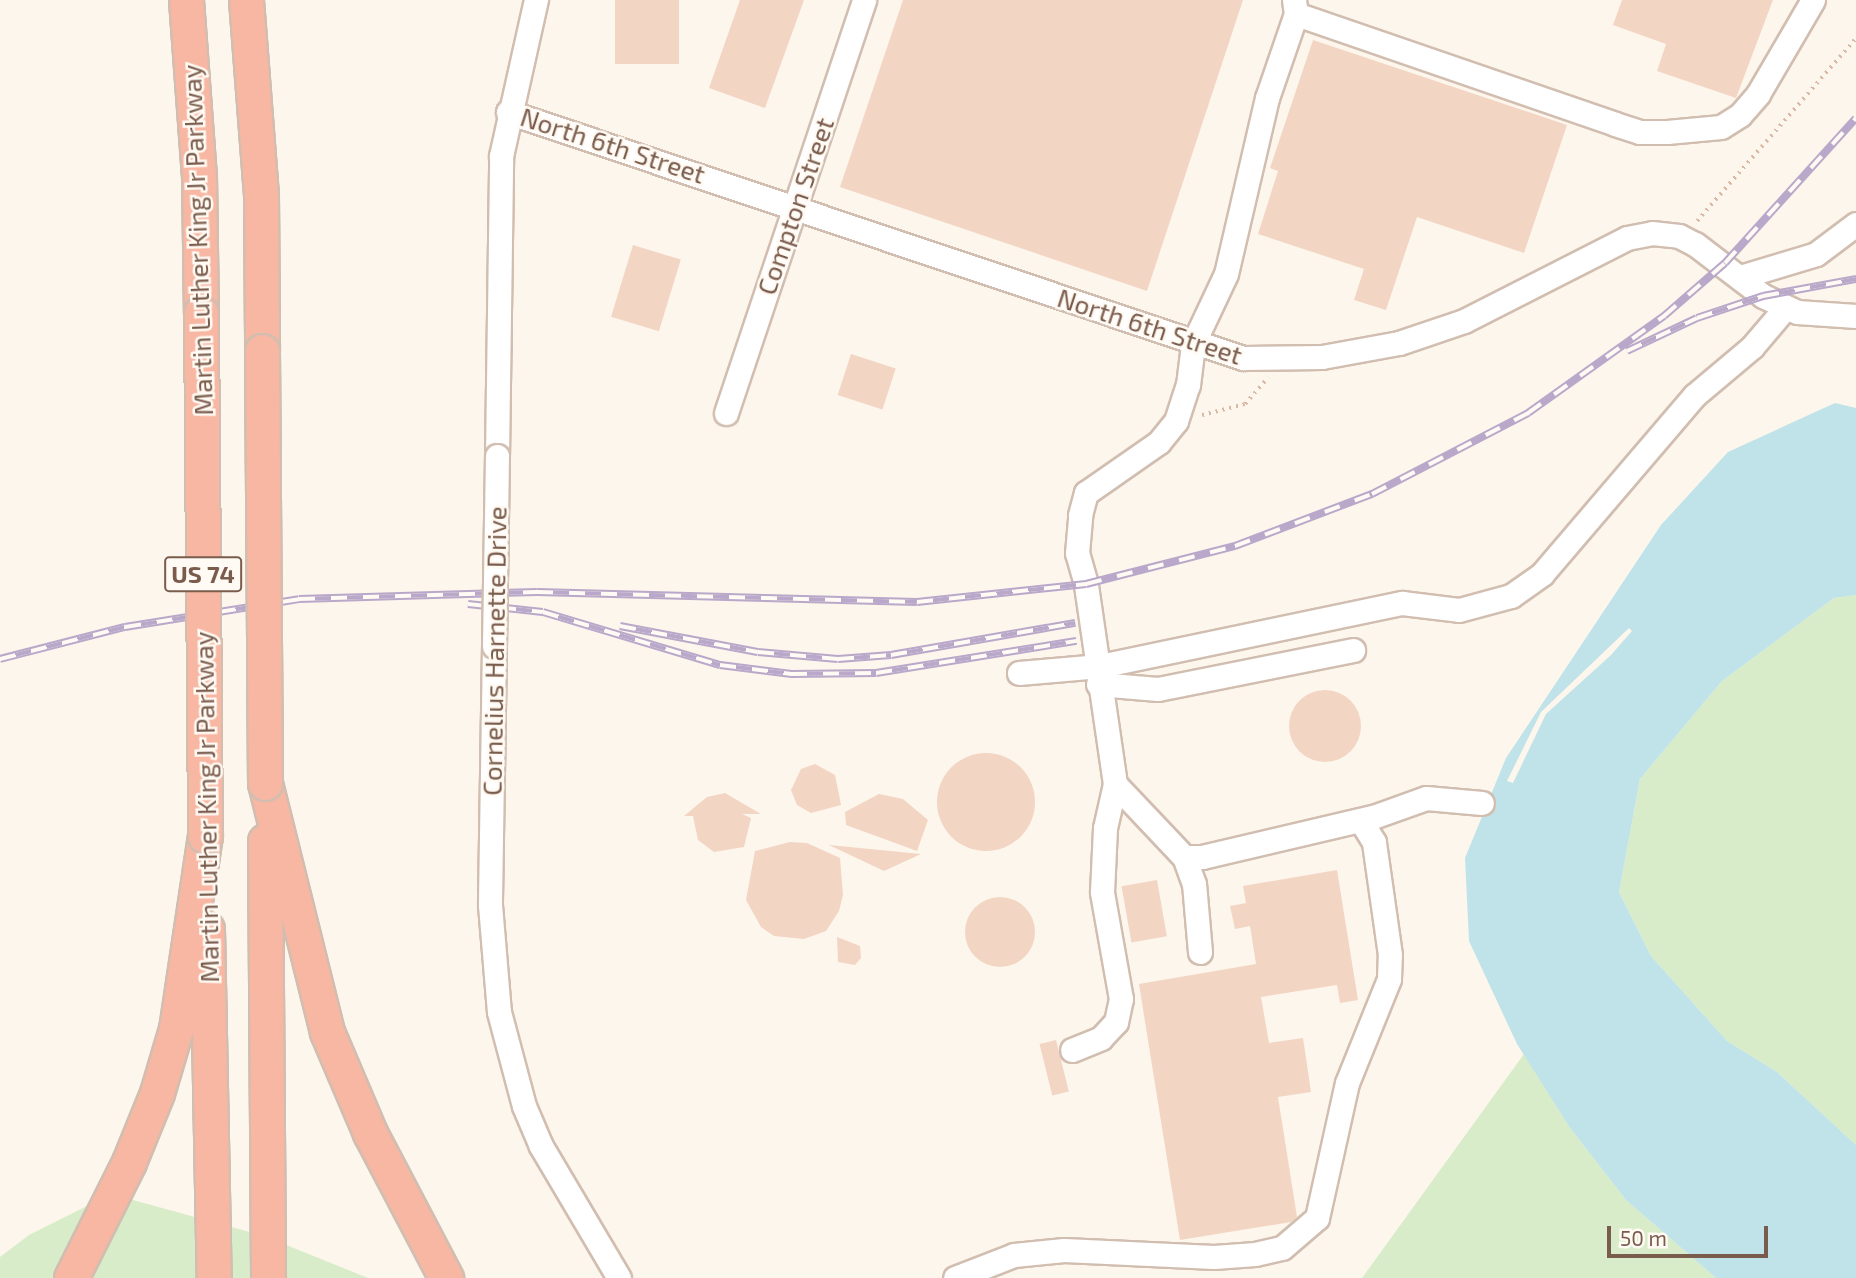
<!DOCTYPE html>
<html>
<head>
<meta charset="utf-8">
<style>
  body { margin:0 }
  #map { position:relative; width:1856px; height:1278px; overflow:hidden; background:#fdf6ec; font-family:"Exo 2",sans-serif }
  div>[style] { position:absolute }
  .green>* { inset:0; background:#d8ecc9 }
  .water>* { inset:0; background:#bfe3e8 }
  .pier>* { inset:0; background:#fdf6ec }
  .building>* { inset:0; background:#f3d5c3; transform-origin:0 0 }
  .round { border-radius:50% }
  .path>* { height:3.5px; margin-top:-1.75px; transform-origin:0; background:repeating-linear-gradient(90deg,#d9b8a5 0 2px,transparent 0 7px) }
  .roads { filter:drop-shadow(2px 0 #d1beb0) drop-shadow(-2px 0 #d1beb0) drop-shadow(0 2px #d1beb0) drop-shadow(0 -2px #d1beb0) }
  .minor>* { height:23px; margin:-11.5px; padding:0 11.5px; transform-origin:11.5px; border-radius:11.5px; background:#fff }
  .highway>* { height:33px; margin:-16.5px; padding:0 16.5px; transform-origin:16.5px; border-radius:16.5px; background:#f7b7a3 }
  .rail>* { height:8px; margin-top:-4px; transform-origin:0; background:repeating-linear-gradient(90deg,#fffaf3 0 16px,#b9a8c9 0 32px); box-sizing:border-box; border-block:2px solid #b9a8c9 }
  .bridges { filter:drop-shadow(2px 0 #d1beb0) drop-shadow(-2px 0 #d1beb0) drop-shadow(0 2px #d1beb0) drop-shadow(0 -2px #d1beb0) }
  .minor-bridge>* { height:23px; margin:-11.5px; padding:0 11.5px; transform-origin:11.5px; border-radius:11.5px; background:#fff }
  .highway-bridge>* { height:33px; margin:-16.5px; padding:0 16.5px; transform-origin:16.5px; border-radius:16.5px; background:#f7b7a3 }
  span { translate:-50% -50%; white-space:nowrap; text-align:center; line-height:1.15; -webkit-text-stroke:5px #fffaf3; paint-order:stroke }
  .shield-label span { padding:2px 5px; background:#fffaf3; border:2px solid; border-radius:5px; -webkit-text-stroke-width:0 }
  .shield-label { font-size:24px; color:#7a5c4d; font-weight:700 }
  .street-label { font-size:26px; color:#7a5c4d }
  .scale { position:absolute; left:1607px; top:1226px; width:161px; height:32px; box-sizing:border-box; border:4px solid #7a5c4d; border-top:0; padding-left:9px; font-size:21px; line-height:24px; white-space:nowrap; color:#7a5c4d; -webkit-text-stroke:5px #fffaf3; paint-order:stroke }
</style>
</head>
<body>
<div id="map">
  <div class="green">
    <div style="clip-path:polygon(1856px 595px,1856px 1145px,1777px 1072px,1727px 1041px,1651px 956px,1619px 892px,1640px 779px,1722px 681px,1834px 598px)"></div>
    <div style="clip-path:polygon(1524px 1054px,1570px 1128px,1626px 1200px,1716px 1278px,1362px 1278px)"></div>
    <div style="clip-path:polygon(111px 1194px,264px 1236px,368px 1278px,0 1278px,0 1257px,29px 1235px)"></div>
  </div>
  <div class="water">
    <div style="clip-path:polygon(1835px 403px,1856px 408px,1856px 595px,1834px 598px,1722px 681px,1640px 779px,1619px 892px,1651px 956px,1727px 1041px,1777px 1072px,1856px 1145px,1856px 1278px,1716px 1278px,1626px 1200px,1570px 1128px,1517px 1044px,1469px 941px,1465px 858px,1506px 758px,1661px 525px,1728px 452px)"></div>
  </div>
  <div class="pier">
    <div style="clip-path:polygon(1629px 628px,1632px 631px,1611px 655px,1546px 714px,1513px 783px,1507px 781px,1541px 712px)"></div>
  </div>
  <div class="building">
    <div style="left:615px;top:0;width:64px;height:64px"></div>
    <div style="clip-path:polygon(740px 0,804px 0,765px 108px,709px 88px)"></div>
    <div style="clip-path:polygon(903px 0,1243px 0,1147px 291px,840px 187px)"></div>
    <div style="clip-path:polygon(1622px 0,1773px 0,1736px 98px,1657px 71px,1666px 44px,1613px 25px)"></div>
    <div style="clip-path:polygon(1313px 40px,1567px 125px,1524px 253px,1417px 217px,1386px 310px,1354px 300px,1364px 269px,1258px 234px,1278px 171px,1270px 168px)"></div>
    <div style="left:633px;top:245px;width:50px;height:75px;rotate:17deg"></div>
    <div style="left:851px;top:354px;width:47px;height:43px;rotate:18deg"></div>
    <div class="round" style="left:1289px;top:690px;width:72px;height:72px"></div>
    <div class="round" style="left:937px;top:753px;width:98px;height:98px"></div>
    <div style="clip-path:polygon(815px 764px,835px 775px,841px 805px,811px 813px,797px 805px,791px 790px,801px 769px)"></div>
    <div style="clip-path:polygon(725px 793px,761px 814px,742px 814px,751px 818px,744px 847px,714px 852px,698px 840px,693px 816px,684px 816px,707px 797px)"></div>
    <div style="clip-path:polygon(879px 794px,903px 799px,928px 820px,917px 851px,846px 825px,845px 812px)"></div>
    <div style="clip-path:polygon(790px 842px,807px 843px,840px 858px,843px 895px,839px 911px,826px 931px,804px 939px,774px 936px,761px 927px,746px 900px,755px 851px)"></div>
    <div style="clip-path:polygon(829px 845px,921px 854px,884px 871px)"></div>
    <div style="clip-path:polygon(1337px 870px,1358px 1000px,1340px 1003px,1337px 985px,1261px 997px,1269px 1043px,1303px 1038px,1311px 1092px,1278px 1097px,1297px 1217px,1291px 1222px,1180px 1240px,1139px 984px,1256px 964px,1250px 926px,1235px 929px,1230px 906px,1246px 903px,1243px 886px)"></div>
    <div style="left:1157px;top:880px;width:57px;height:36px;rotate:80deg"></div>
    <div class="round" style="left:965px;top:897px;width:70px;height:70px"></div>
    <div style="clip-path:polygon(837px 937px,860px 946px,861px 958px,855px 965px,838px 962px)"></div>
    <div style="left:1056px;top:1040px;width:53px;height:17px;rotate:76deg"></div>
  </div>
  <div class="path">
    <div style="left:1697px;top:221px;width:242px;rotate:-49deg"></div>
    <div style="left:1202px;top:415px;width:44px;rotate:-14.3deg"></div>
    <div style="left:1245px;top:404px;width:35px;rotate:-49deg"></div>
  </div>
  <div class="roads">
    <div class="minor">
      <div style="left:1296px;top:14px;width:337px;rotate:19deg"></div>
      <div style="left:1615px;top:124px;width:26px;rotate:18deg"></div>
      <div style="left:1640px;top:132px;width:27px"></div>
      <div style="left:1667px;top:132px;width:54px;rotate:-5.3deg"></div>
      <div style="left:1721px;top:127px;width:22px;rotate:-32deg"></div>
      <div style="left:1740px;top:115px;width:28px;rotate:-49deg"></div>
      <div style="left:1758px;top:94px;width:109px;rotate:-59.7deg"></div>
      <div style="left:508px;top:112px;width:775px;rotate:18.51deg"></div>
      <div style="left:1243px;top:358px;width:79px;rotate:-0.7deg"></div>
      <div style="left:1322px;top:357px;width:78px;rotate:-10.3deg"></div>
      <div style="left:1399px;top:343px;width:69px;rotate:-18.7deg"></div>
      <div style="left:1464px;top:321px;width:183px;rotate:-27deg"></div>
      <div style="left:1627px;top:238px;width:25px;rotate:-11deg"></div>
      <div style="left:1652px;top:233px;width:27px;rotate:6deg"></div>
      <div style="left:1679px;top:236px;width:18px;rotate:27deg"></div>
      <div style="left:1695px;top:244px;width:86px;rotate:37.4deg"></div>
      <div style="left:1763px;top:296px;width:38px;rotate:25deg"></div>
      <div style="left:1797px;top:312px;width:59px;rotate:3.9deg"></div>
      <div style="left:1740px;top:277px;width:79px;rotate:-16.8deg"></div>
      <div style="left:1816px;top:254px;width:50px;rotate:-36.9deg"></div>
      <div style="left:726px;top:413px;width:435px;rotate:-71.5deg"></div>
      <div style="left:497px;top:456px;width:300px;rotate:-89.2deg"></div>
      <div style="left:501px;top:156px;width:160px;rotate:-77.4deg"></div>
      <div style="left:494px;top:646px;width:259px;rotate:90.9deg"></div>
      <div style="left:490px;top:905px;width:107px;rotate:85.2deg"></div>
      <div style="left:499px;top:1012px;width:97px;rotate:75.1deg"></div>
      <div style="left:524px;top:1106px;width:43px;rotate:67deg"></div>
      <div style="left:541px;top:1146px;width:153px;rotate:59.4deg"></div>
      <div style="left:1019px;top:673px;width:81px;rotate:-4.9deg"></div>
      <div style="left:1100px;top:666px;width:309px;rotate:-11.8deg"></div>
      <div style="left:1402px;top:603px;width:57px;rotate:7deg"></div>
      <div style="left:1459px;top:610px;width:54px;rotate:-15.1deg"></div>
      <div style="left:1511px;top:596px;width:38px;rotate:-35deg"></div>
      <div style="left:1542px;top:574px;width:235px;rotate:-49.5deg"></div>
      <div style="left:1695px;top:395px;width:75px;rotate:-40.1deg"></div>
      <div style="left:1752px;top:347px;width:52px;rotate:-49.6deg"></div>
      <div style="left:1098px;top:684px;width:60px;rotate:4.8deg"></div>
      <div style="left:1158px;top:689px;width:199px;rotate:-11.3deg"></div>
      <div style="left:1184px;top:857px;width:18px"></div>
      <div style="left:1202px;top:857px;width:176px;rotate:-13.2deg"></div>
      <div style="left:1373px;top:817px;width:56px;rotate:-19.7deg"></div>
      <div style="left:1426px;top:798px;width:56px;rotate:5.1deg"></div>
      <div style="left:1200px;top:952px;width:68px;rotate:-95deg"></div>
      <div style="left:1194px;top:884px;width:29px;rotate:-110deg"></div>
      <div style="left:1184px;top:857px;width:100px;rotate:-133.4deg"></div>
      <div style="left:1115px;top:784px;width:202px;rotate:-98.3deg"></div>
      <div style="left:1086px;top:584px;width:32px;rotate:-106deg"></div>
      <div style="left:1077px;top:553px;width:38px;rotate:-85deg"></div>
      <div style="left:1080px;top:515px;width:23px;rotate:-75deg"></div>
      <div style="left:1086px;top:493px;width:89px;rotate:-34.9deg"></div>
      <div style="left:1159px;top:442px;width:27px;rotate:-51deg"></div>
      <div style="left:1176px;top:421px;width:38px;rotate:-72deg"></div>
      <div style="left:1188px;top:385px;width:41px;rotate:-83deg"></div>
      <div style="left:1193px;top:344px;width:77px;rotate:-64.8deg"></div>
      <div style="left:1226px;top:274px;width:181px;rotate:-76.9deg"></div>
      <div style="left:1267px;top:98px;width:89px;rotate:-71deg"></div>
      <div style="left:1296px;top:14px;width:14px;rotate:-98deg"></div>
      <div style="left:1072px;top:1050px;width:31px;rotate:-22deg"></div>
      <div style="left:1101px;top:1038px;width:22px;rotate:-47deg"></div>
      <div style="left:1116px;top:1022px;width:24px;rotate:-78deg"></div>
      <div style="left:1121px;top:999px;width:109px;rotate:-100.1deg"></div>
      <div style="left:1102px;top:892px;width:64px;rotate:-87.3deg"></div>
      <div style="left:1105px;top:828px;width:45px;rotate:-77.2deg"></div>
      <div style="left:955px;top:1278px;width:63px;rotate:-21.3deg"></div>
      <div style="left:1014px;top:1255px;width:50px;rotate:-5.7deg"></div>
      <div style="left:1064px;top:1250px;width:150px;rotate:2.7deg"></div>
      <div style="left:1214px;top:1257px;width:41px;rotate:-4.2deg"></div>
      <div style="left:1255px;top:1254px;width:28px;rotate:-13deg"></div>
      <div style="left:1282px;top:1248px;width:46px;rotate:-40.6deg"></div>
      <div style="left:1317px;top:1218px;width:138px;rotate:-77.5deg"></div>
      <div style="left:1347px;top:1083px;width:112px;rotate:-68deg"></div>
      <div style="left:1389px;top:979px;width:24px;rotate:-88deg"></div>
      <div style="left:1390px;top:955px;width:114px;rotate:-98.1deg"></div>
      <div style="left:1374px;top:842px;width:26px;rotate:-122deg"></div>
    </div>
    <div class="highway">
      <div style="left:186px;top:0;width:175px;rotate:85.8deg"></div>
      <div style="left:199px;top:175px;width:138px;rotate:89.2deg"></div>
      <div style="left:246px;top:0;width:196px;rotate:85.6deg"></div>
      <div style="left:261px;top:195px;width:156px;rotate:89.6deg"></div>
      <div style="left:265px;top:783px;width:257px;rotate:76deg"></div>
      <div style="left:327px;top:1032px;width:110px;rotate:66.9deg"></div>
      <div style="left:370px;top:1133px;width:164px;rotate:62.3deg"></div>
      <div style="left:265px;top:841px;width:437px;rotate:89.6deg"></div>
      <div style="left:207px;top:929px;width:349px;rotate:88.9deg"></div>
      <div style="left:71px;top:1278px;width:130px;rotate:-63.4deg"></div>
      <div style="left:129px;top:1162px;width:74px;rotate:-67.9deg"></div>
      <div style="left:157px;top:1093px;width:67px;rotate:-73.5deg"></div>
      <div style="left:176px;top:1029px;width:195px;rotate:-81.5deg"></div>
    </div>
  </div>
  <div class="rail">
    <div style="left:1627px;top:351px;width:77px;rotate:-25.2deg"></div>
    <div style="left:1697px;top:318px;width:70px;rotate:-18.4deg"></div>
    <div style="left:1763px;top:296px;width:95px;rotate:-10.4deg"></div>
    <div style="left:468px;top:604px;width:75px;rotate:6.1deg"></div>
    <div style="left:543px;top:612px;width:185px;rotate:16.7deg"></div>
    <div style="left:720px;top:665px;width:72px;rotate:7.2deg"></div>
    <div style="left:791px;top:674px;width:85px;rotate:-0.7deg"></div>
    <div style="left:876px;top:673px;width:203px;rotate:-9.1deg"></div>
    <div style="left:620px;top:626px;width:140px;rotate:10.7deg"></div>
    <div style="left:758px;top:652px;width:80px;rotate:5deg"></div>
    <div style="left:838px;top:659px;width:53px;rotate:-4.3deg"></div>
    <div style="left:891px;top:655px;width:187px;rotate:-9.9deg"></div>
    <div style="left:0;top:659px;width:129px;rotate:-14.4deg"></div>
    <div style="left:125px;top:627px;width:176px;rotate:-9.1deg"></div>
    <div style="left:299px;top:599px;width:238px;rotate:-1.7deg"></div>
    <div style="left:537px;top:592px;width:380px;rotate:1.5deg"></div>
    <div style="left:917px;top:602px;width:170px;rotate:-6.1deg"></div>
    <div style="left:1086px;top:584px;width:154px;rotate:-14.3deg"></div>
    <div style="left:1235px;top:546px;width:147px;rotate:-20.8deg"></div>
    <div style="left:1372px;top:494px;width:176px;rotate:-27.4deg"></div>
    <div style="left:1528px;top:413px;width:167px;rotate:-35.5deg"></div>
    <div style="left:1664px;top:316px;width:81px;rotate:-41deg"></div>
    <div style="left:1725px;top:263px;width:195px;rotate:-47.9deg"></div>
  </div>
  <div class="bridges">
    <div class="minor-bridge">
      <div style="left:494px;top:646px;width:190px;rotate:-89.1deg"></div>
    </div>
    <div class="highway-bridge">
      <div style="left:201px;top:313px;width:523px;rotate:89.56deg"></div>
      <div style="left:262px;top:351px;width:432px;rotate:89.6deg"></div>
    </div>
  </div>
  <div class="shield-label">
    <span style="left:203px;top:574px">US 74</span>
  </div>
  <div class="street-label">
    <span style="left:613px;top:145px;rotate:18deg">North 6th Street</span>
    <span style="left:795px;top:206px;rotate:-71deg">Compton Street</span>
    <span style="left:197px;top:240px;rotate:-92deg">Martin Luther King Jr Parkway</span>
    <span style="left:1150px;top:326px;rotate:18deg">North 6th Street</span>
    <span style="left:494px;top:651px;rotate:-89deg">Cornelius Harnette Drive</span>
    <span style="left:206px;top:807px;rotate:-91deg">Martin Luther King Jr Parkway</span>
  </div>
  <div class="scale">50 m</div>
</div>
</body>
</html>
